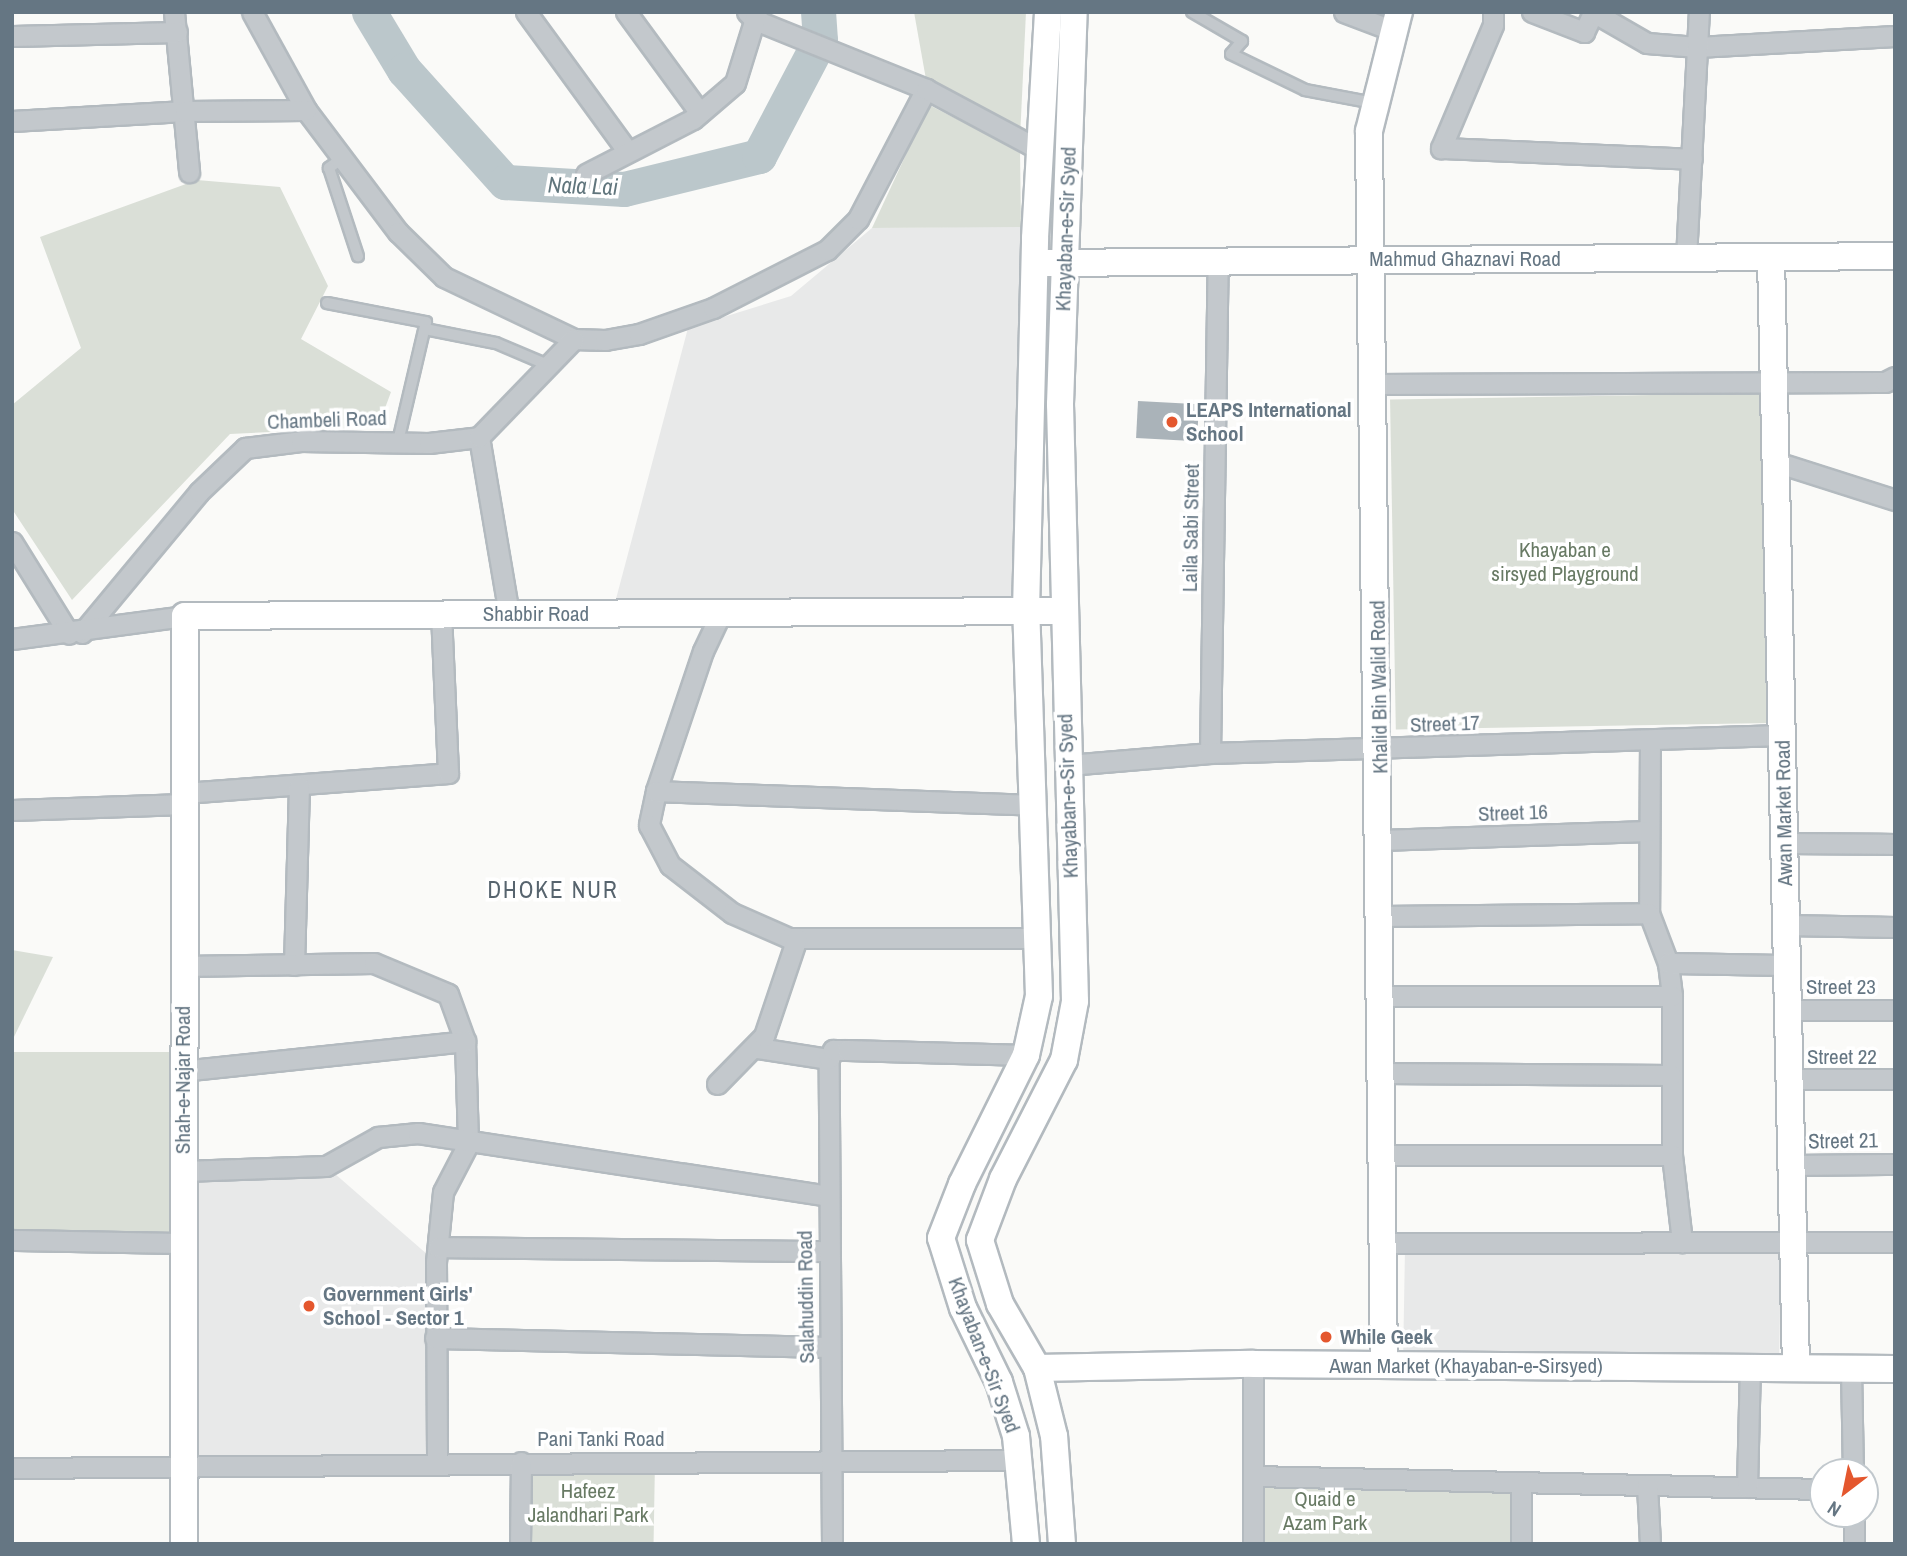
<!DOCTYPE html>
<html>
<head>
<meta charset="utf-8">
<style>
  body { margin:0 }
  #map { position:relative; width:1907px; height:1556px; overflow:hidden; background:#fafaf8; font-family:"Archivo Narrow",sans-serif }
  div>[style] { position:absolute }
  .built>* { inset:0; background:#e8e9e9; transform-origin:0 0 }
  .green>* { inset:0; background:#dadfd7; transform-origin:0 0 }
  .river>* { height:35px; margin:-17.5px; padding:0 17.5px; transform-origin:17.5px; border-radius:17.5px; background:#bbc7cb }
  .building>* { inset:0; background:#aab3b9; transform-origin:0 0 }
  .roads { filter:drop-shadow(2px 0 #b3babf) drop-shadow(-2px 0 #b3babf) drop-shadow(0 2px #b3babf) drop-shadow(0 -2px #b3babf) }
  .lane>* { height:10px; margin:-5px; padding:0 5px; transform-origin:5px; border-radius:5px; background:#c3c8cc }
  .street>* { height:19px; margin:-9.5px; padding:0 9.5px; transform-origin:9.5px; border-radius:9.5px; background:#c3c8cc }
  .secondary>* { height:26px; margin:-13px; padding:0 13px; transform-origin:13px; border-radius:13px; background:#fff }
  .dots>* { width:19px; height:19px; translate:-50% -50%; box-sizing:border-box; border:4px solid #fff; border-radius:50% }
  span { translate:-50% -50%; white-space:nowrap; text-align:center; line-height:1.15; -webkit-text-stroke:7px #fff; paint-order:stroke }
  .street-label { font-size:21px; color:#657683 }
  .poi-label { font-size:21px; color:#657683; font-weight:700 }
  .left { translate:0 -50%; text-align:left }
  .park-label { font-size:21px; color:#687a64 }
  .water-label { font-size:23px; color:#60757c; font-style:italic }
  .neighbourhood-label { font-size:23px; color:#57646e; letter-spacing:2px }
  .frame { position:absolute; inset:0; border:14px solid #657683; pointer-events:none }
  .north { position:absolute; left:1809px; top:1458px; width:70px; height:70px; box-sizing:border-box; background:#fff; border:2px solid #c1c8cd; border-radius:50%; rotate:212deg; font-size:19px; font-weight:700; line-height:28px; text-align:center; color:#657683 }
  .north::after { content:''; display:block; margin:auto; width:24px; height:32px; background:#e4572e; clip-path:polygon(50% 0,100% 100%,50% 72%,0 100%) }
</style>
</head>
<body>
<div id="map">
  <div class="built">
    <div style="clip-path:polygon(1035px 226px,1026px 611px,612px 614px,688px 328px,791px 296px,872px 228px)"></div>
    <div style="clip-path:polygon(326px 1166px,436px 1262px,437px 1463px,183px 1464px,183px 1171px)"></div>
    <div style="left:1781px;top:1252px;width:106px;height:376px;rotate:91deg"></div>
  </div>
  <div class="green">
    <div style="clip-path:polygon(914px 12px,1026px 12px,1020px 138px,927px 85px)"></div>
    <div style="clip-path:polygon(929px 105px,1020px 151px,1021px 227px,872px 228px)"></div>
    <div style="clip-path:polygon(197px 180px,280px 187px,328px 286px,301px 339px,391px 392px,378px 427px,230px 434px,72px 600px,12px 509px,12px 405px,81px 348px,40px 237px)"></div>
    <div style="left:1764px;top:393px;width:330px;height:374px;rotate:89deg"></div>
    <div style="clip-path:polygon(12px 950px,53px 957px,12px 1041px)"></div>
    <div style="left:182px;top:1052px;width:191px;height:170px;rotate:90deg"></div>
    <div style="left:655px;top:1461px;width:83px;height:134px;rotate:91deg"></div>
    <div style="left:1253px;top:1476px;width:268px;height:68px;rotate:1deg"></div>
  </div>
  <div class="river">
    <div style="left:369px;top:12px;width:68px;rotate:58.9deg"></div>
    <div style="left:404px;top:70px;width:151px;rotate:48deg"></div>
    <div style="left:505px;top:182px;width:119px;rotate:3.4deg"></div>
    <div style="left:624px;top:189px;width:139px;rotate:-13.7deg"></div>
    <div style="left:759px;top:156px;width:131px;rotate:-62.3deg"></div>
    <div style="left:820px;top:40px;width:28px;rotate:-94deg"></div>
  </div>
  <div class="building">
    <div style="left:1138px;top:401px;width:61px;height:37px;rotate:3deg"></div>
  </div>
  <div class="roads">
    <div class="lane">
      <div style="left:1192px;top:12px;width:58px;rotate:30.1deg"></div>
      <div style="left:1242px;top:41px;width:17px;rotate:130deg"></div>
      <div style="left:1231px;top:54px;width:82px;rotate:25.9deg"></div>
      <div style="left:1305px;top:90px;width:70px;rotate:10.7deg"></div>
      <div style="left:344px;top:157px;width:19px;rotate:144deg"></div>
      <div style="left:329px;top:168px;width:93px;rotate:71.8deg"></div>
      <div style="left:327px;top:303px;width:101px;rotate:10.9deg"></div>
      <div style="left:426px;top:322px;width:122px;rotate:103.2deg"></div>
      <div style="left:425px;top:329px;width:72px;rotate:11.2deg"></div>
      <div style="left:496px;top:343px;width:56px;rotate:22.9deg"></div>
    </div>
    <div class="street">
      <div style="left:174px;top:12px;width:161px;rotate:84.6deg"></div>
      <div style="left:252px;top:12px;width:112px;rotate:61.1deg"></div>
      <div style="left:306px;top:110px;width:153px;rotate:53deg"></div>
      <div style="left:398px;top:232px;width:64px;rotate:44.4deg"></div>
      <div style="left:444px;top:277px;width:144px;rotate:25.5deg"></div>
      <div style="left:574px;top:339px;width:31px;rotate:2deg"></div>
      <div style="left:605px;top:340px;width:35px;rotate:-10deg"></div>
      <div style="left:639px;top:334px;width:78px;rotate:-19.4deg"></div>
      <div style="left:713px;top:308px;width:128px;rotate:-27deg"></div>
      <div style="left:827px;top:250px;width:44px;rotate:-45deg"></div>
      <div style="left:858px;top:219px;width:147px;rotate:-62.4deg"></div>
      <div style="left:526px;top:12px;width:173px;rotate:53.9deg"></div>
      <div style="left:626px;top:12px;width:125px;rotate:53.8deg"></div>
      <div style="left:747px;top:12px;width:11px;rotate:45deg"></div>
      <div style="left:755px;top:20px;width:184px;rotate:22deg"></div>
      <div style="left:926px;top:89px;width:129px;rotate:28.2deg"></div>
      <div style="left:1344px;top:12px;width:53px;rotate:20.8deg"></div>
      <div style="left:1493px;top:12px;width:13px;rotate:90deg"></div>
      <div style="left:1493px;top:25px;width:134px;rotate:112.9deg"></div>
      <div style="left:1441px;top:148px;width:251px;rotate:2.5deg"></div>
      <div style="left:1532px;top:12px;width:56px;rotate:21deg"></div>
      <div style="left:1584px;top:32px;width:21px;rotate:-65deg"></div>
      <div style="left:1593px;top:12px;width:62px;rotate:29.9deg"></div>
      <div style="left:1647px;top:43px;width:50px;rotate:4.6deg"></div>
      <div style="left:1697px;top:47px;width:198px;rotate:-3.2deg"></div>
      <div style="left:12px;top:36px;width:165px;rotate:-1.4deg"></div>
      <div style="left:12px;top:121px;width:173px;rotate:-3.3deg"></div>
      <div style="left:185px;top:111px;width:121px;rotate:-0.5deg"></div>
      <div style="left:586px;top:174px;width:120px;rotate:-27.2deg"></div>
      <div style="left:693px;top:119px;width:55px;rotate:-40.6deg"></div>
      <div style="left:735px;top:83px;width:74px;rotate:-72.8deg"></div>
      <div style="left:1686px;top:258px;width:246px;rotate:-87deg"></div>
      <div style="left:1374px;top:384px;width:511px;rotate:-0.22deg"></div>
      <div style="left:1885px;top:382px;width:11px;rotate:-27deg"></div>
      <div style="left:479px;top:437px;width:180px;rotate:80.4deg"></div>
      <div style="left:1776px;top:462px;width:125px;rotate:17.7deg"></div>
      <div style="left:12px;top:542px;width:108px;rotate:58.2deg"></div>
      <div style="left:721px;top:613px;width:42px;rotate:115.3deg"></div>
      <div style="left:703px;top:651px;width:148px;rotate:108.6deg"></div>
      <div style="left:656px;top:791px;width:35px;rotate:102deg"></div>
      <div style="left:649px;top:825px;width:45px;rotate:62.3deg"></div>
      <div style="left:670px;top:865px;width:78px;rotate:37.7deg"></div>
      <div style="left:732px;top:913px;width:62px;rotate:23.7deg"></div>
      <div style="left:789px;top:938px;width:250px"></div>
      <div style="left:82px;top:633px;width:183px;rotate:-50.3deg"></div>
      <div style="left:199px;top:492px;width:64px;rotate:-43.7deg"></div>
      <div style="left:245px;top:448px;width:56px;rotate:-7.1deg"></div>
      <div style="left:301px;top:441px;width:128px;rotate:0.9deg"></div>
      <div style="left:429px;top:443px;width:50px;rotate:-6.8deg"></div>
      <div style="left:479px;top:437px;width:136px;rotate:-45.9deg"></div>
      <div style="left:12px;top:639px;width:175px;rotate:-7.6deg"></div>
      <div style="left:1650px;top:740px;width:173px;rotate:90.3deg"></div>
      <div style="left:1649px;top:913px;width:53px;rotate:69.2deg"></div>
      <div style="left:1668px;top:963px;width:33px;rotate:83deg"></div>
      <div style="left:1672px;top:996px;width:159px;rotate:90deg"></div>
      <div style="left:1672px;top:1155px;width:88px;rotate:83.4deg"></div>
      <div style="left:1210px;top:753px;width:490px;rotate:-89.1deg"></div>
      <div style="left:1068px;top:765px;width:143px;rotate:-4.8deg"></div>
      <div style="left:1210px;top:753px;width:572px;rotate:-1.8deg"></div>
      <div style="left:656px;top:791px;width:376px;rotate:2.1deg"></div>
      <div style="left:184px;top:793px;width:265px;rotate:-4.3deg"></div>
      <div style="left:448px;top:773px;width:158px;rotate:-92.5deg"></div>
      <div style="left:12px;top:810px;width:172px;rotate:-2deg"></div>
      <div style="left:1380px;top:840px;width:268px;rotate:-1.9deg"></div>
      <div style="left:1784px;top:843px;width:111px;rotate:0.5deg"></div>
      <div style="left:1381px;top:916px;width:268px;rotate:-0.6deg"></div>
      <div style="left:1786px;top:925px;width:109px;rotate:1.1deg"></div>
      <div style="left:1668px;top:963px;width:119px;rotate:1deg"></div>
      <div style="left:294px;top:965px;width:179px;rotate:-88.4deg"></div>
      <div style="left:182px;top:966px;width:192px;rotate:-0.9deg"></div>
      <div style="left:374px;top:963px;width:80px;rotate:22.7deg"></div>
      <div style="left:448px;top:994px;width:50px;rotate:70.1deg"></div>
      <div style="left:465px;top:1041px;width:103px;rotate:88.3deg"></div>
      <div style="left:468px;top:1144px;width:54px;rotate:117.5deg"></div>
      <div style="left:443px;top:1192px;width:70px;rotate:95.7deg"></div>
      <div style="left:436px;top:1262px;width:201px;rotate:89.7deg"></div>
      <div style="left:1382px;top:996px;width:290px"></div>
      <div style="left:1788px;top:1010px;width:107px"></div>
      <div style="left:758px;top:1048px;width:72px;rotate:8.8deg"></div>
      <div style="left:181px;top:1071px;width:286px;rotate:-6deg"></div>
      <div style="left:1382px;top:1073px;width:289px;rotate:0.4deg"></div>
      <div style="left:1790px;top:1079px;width:105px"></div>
      <div style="left:717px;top:1084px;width:67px;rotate:-45.6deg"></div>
      <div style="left:764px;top:1036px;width:103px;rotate:-71.4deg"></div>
      <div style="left:1383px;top:1155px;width:289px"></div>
      <div style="left:1792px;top:1165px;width:103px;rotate:-0.6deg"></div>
      <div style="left:183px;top:1171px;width:143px;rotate:-2deg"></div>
      <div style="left:326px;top:1166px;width:60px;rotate:-29.1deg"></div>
      <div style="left:378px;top:1137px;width:40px;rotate:-5.7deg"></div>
      <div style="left:418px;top:1133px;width:415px;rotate:8.7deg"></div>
      <div style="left:12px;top:1240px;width:170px;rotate:1deg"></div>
      <div style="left:1384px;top:1243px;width:511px;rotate:-0.11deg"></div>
      <div style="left:438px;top:1247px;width:390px;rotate:0.6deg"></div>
      <div style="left:435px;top:1338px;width:394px;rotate:1.3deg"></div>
      <div style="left:1851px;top:1369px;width:103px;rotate:88.9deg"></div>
      <div style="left:12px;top:1468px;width:1007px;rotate:-0.46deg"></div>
      <div style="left:1253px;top:1476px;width:570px;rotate:1.31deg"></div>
      <div style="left:1647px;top:1485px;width:59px;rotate:87.1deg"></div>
      <div style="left:1747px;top:1487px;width:119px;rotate:-88.6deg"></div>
      <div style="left:1854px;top:1514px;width:30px;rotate:90deg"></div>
      <div style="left:520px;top:1544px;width:82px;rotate:-89.3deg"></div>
      <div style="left:832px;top:1544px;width:485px;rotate:-90.4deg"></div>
      <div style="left:829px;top:1059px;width:10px;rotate:-66deg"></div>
      <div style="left:833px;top:1050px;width:14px"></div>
      <div style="left:847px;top:1050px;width:179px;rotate:1.6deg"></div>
      <div style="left:1253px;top:1544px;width:180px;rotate:-90deg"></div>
      <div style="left:1521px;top:1544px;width:62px;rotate:-90deg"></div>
    </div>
    <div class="secondary">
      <div style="left:1771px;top:258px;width:1110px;rotate:88.71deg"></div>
      <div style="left:1047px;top:263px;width:848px;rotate:-0.47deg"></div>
      <div style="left:1384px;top:1365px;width:1234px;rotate:-90.7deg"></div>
      <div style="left:1369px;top:131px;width:123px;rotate:-75.9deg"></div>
      <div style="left:1037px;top:1368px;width:216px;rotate:-1.1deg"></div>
      <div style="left:1253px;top:1364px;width:642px;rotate:0.45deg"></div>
      <div style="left:184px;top:1544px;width:928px;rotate:-89.94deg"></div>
      <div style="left:185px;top:616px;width:877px;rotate:-0.33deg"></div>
      <div style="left:1026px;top:1544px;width:108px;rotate:-95.3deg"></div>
      <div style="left:1016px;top:1436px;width:57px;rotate:-107.5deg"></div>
      <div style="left:999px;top:1382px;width:82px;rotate:-115.9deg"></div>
      <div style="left:963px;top:1308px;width:73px;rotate:-107.4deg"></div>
      <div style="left:941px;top:1238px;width:58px;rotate:-68.7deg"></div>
      <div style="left:962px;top:1184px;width:144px;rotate:-63.6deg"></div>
      <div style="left:1026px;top:1055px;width:60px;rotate:-77.6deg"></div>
      <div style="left:1039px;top:996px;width:385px;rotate:-91.9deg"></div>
      <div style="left:1026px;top:611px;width:373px;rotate:-88.6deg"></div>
      <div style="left:1035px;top:238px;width:226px;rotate:-86.7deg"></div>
      <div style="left:1062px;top:1544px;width:108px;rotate:-94.2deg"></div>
      <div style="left:1054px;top:1436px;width:70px;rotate:-104deg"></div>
      <div style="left:1037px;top:1368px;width:74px;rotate:-120deg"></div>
      <div style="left:1000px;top:1304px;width:67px;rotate:-107.4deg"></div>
      <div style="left:980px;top:1240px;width:65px;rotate:-69.3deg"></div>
      <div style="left:1003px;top:1179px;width:134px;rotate:-62.9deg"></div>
      <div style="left:1064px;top:1060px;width:60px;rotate:-79.4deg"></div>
      <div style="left:1075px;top:1001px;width:597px;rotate:-91.44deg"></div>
      <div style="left:1060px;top:404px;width:392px;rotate:-88deg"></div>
    </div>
  </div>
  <div class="dots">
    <div style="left:1172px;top:422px;background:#e4572e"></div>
    <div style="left:309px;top:1306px;background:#e4572e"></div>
    <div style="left:1326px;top:1337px;background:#e4572e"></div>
  </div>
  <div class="street-label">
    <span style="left:1066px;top:229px;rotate:-88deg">Khayaban-e-Sir Syed</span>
    <span style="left:1465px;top:259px">Mahmud Ghaznavi Road</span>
    <span style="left:327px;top:420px;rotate:-2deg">Chambeli Road</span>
    <span style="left:1191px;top:528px;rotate:-89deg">Laila Sabi Street</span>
    <span style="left:536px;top:614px">Shabbir Road</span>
    <span style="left:1379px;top:687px;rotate:-91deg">Khalid Bin Walid Road</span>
    <span style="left:1445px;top:724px;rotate:-2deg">Street 17</span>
    <span style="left:1068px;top:796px;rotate:-92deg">Khayaban-e-Sir Syed</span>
    <span style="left:1513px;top:813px;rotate:-2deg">Street 16</span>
    <span style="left:1784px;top:813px;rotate:-91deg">Awan Market Road</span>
    <span style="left:1841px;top:987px">Street 23</span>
    <span style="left:1842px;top:1057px">Street 22</span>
    <span style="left:183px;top:1080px;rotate:-90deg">Shah-e-Najar Road</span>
    <span style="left:1843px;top:1141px;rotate:-1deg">Street 21</span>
    <span style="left:806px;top:1297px;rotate:-91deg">Salahuddin Road</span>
    <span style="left:984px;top:1355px;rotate:69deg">Khayaban-e-Sir Syed</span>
    <span style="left:1466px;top:1366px">Awan Market (Khayaban-e-Sirsyed)</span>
    <span style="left:601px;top:1439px">Pani Tanki Road</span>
  </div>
  <div class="poi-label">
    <span class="left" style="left:1186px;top:422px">LEAPS International<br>School</span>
    <span class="left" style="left:323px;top:1306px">Government Girls'<br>School - Sector 1</span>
    <span class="left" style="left:1340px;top:1337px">While Geek</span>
  </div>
  <div class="park-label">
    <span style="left:1565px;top:562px">Khayaban e<br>sirsyed Playground</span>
    <span style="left:588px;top:1503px">Hafeez<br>Jalandhari Park</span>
    <span style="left:1325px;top:1511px">Quaid e<br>Azam Park</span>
  </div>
  <div class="water-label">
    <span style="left:583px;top:186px;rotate:2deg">Nala Lai</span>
  </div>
  <div class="neighbourhood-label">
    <span style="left:553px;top:890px">DHOKE NUR</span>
  </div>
  <div class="frame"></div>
  <div class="north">N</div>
</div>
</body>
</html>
